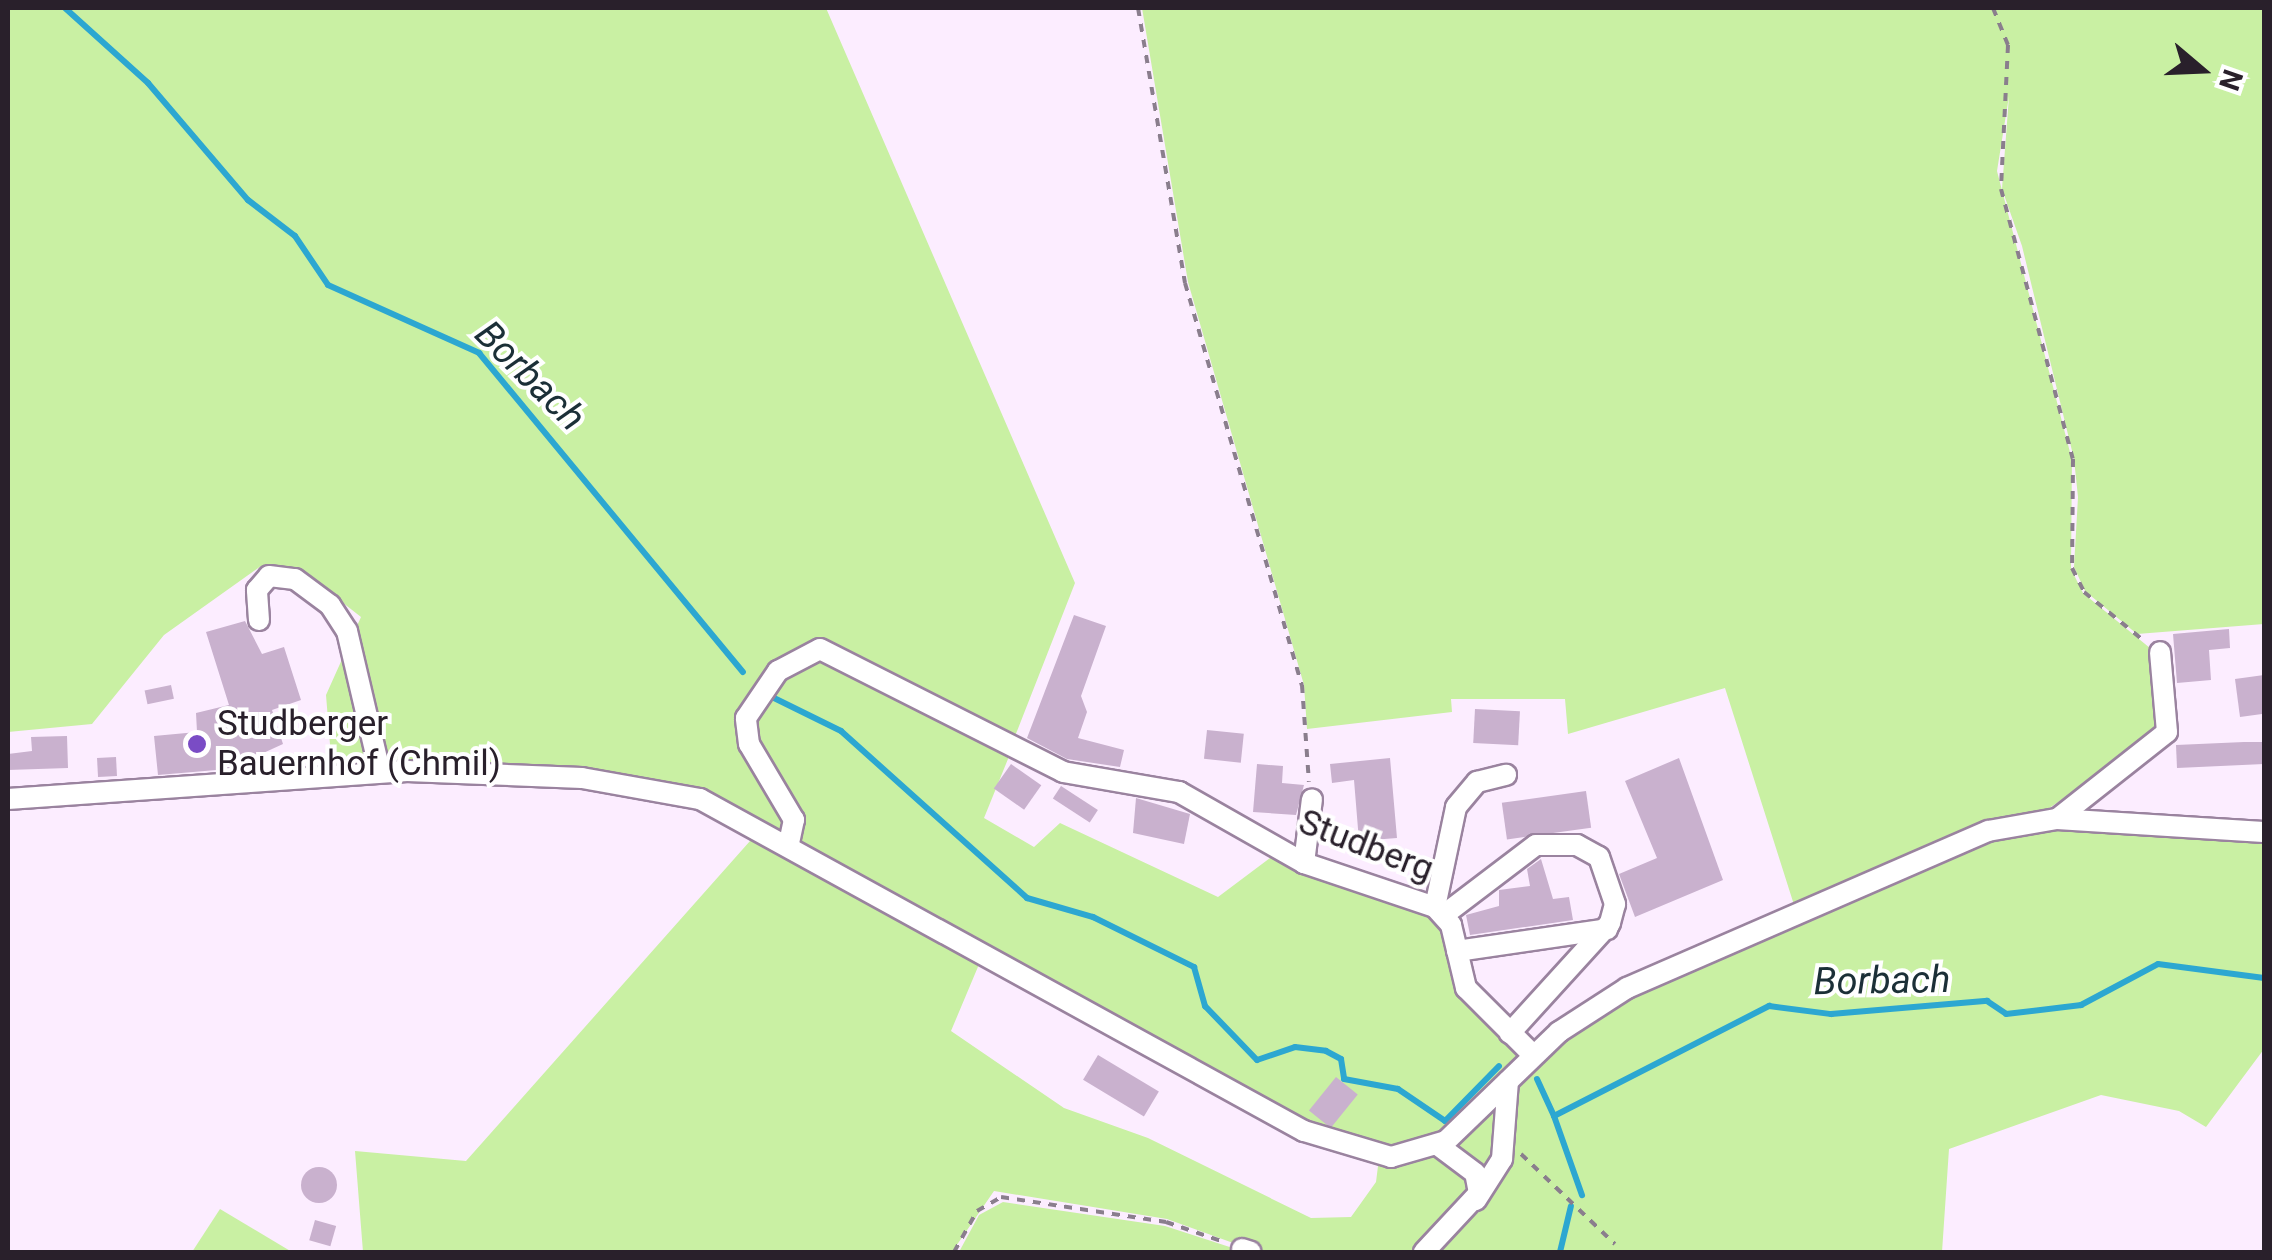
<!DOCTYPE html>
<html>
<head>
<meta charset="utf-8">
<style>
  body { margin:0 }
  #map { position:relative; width:2272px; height:1260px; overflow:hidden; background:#fcedff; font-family:Roboto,sans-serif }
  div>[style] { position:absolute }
  .green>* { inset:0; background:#c9f0a3 }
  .stream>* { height:6px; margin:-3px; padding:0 3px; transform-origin:3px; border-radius:3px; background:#2ca7d1 }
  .building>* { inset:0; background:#c9b1ce; transform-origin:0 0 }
  .round { border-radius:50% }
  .path>* { height:4px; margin-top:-2px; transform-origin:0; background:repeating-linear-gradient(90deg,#8a7e8d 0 8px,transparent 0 16px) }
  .roads { filter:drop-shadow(2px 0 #9a839f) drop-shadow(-2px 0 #9a839f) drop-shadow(0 2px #9a839f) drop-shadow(0 -2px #9a839f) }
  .minor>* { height:20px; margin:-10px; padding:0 10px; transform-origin:10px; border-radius:10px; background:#fff }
  .dots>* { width:28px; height:28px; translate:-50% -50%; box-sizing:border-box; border:5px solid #fff; border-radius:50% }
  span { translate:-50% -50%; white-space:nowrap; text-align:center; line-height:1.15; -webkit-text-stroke:8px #fff; paint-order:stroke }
  .poi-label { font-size:35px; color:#29202b }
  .left { translate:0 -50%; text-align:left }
  .street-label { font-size:35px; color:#29202b }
  .water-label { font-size:38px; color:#1b2f37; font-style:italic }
  .frame { position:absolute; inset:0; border:10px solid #29202b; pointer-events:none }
  .north { position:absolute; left:2152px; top:20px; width:100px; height:100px; -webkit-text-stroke:8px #fff; paint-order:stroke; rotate:109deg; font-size:28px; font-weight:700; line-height:40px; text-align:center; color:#29202b }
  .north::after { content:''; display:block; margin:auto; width:35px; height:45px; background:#29202b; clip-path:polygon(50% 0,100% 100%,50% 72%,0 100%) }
</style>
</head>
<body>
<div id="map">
  <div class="green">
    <div style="clip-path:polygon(8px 8px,826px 8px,1075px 583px,1010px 749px,814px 646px,743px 718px,788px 811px,787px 840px,714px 797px,332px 769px,326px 695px,361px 617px,310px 577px,261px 566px,164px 635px,92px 724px,8px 732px)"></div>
    <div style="clip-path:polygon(1142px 8px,2264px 8px,2264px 624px,2137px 634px,2085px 591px,2074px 567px,2078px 497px,2074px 459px,2022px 246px,2002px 189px,2009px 96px,1997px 171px,2072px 460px,2071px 569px,2083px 593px,2156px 653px,2163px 730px,2045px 811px,1955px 837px,1795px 908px,1725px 688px,1568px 734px,1565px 699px,1451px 699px,1452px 712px,1307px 729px,1304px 685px,1188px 282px)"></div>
    <div style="clip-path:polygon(810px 653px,1010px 754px,984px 818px,1034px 847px,1060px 823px,1218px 897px,1278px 852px,1442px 916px,1459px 977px,1529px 1055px,1437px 1143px,1351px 1150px,792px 842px,749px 714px)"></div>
    <div style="clip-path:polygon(2032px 828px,2264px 834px,2264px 1049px,2206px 1127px,2179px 1111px,2101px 1095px,1949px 1149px,1942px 1252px,1425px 1252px,1481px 1192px,1443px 1147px,1562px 1039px,1630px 993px,1962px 848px)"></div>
    <div style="clip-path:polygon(758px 832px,980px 962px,951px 1031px,1064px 1108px,1148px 1138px,1311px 1218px,1351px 1217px,1376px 1182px,1379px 1158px,1438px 1148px,1477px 1179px,1421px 1252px,1258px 1252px,1167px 1219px,994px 1191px,952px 1252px,363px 1252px,355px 1151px,466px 1161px)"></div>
    <div style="clip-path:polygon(1003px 1202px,1165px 1226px,1242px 1251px,959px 1252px,979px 1215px)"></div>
    <div style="clip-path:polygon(220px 1209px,292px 1252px,192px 1252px)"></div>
  </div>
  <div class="stream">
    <div style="left:65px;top:8px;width:112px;rotate:42.1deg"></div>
    <div style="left:148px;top:83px;width:154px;rotate:49.5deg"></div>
    <div style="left:248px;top:200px;width:59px;rotate:37.5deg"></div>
    <div style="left:295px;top:236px;width:59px;rotate:56deg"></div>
    <div style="left:328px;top:285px;width:166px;rotate:24.2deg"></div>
    <div style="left:479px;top:353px;width:414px;rotate:50.4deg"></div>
    <div style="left:772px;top:697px;width:77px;rotate:26.2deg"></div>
    <div style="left:841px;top:731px;width:250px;rotate:41.9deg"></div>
    <div style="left:1027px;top:898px;width:69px;rotate:16.1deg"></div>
    <div style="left:1093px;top:917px;width:113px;rotate:26.3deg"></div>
    <div style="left:1194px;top:967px;width:41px;rotate:74.2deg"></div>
    <div style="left:1205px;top:1006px;width:75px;rotate:46.1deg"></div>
    <div style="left:1257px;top:1060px;width:40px;rotate:-18.9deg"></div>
    <div style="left:1295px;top:1047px;width:31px;rotate:7deg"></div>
    <div style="left:1326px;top:1051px;width:17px;rotate:28deg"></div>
    <div style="left:1341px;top:1059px;width:20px;rotate:81deg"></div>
    <div style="left:1344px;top:1079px;width:55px;rotate:10.5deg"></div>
    <div style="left:1398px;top:1089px;width:57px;rotate:34.2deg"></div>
    <div style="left:1445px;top:1121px;width:77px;rotate:-45.5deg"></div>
    <div style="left:1537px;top:1079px;width:41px;rotate:65.3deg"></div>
    <div style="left:1554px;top:1116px;width:242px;rotate:-27.1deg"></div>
    <div style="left:1769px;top:1006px;width:63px;rotate:7.4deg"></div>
    <div style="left:1831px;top:1014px;width:157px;rotate:-4.8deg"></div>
    <div style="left:1987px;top:1001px;width:23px;rotate:34deg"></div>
    <div style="left:2006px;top:1014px;width:76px;rotate:-6.8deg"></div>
    <div style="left:2081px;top:1005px;width:87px;rotate:-28deg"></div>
    <div style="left:2158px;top:964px;width:107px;rotate:7.5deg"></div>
    <div style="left:1554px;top:1116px;width:84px;rotate:70.5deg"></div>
    <div style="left:1560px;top:1252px;width:47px;rotate:-76.6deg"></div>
  </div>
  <div class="building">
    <div style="clip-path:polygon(1074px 615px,1106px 626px,1081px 696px,1087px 712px,1078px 738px,1124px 750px,1120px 767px,1067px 759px,1027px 738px)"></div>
    <div style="clip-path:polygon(245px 621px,262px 654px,284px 647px,301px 700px,272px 710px,283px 744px,228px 769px,158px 775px,154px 736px,197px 732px,196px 713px,229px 705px,206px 632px)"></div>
    <div style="clip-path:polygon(2229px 629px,2230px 648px,2209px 650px,2211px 680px,2177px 683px,2173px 634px)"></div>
    <div style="clip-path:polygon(2264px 675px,2262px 714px,2240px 717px,2235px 679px)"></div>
    <div style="left:171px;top:685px;width:14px;height:27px;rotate:78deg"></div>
    <div style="left:1475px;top:709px;width:45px;height:34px;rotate:3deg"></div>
    <div style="left:1207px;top:730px;width:37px;height:29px;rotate:6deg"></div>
    <div style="clip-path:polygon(67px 736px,68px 768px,8px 770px,8px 754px,32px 751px,31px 737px)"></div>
    <div style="clip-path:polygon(2244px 742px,2264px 742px,2264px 764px,2177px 768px,2176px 745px)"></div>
    <div style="left:116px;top:757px;width:19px;height:19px;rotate:87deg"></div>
    <div style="clip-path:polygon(1390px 758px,1397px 838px,1359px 841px,1354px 780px,1332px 783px,1330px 764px)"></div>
    <div style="clip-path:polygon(1679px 758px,1723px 880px,1635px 917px,1619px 874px,1657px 858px,1625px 781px)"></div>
    <div style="left:1011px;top:764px;width:37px;height:30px;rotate:35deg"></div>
    <div style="clip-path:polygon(1257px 764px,1283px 766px,1282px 783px,1304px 785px,1296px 815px,1253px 812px)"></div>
    <div style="left:1061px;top:786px;width:44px;height:15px;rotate:33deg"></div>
    <div style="left:1586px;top:791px;width:37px;height:85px;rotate:82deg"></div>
    <div style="clip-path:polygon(1136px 798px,1190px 814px,1184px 844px,1133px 833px)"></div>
    <div style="clip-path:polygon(1541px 859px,1553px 899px,1569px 897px,1573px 920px,1470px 935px,1466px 915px,1499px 906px,1499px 890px,1530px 886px,1527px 869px)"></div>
    <div style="left:1098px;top:1055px;width:71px;height:29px;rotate:31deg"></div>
    <div style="left:1336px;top:1077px;width:28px;height:43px;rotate:39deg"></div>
    <div class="round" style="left:301px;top:1167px;width:36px;height:36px"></div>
    <div style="left:315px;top:1220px;width:22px;height:21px;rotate:16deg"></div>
  </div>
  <div class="path">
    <div style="left:1138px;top:8px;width:279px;rotate:80.3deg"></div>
    <div style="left:1185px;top:283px;width:419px;rotate:73.8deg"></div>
    <div style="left:1302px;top:685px;width:97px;rotate:85.9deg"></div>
    <div style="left:1993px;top:8px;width:40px;rotate:68deg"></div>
    <div style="left:2008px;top:45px;width:144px;rotate:92.8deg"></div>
    <div style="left:2001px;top:189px;width:279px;rotate:75.1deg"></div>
    <div style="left:2073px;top:459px;width:109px;rotate:90.5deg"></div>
    <div style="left:2072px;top:568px;width:27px;rotate:63deg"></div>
    <div style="left:2084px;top:592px;width:77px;rotate:39.2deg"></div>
    <div style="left:1521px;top:1154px;width:130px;rotate:43.8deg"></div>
    <div style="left:954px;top:1252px;width:47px;rotate:-60.7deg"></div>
    <div style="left:977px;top:1211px;width:28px;rotate:-30deg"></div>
    <div style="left:1001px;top:1197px;width:167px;rotate:8.6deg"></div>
    <div style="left:1166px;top:1222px;width:61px;rotate:19deg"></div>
  </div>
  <div class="roads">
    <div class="minor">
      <div style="left:259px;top:620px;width:30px;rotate:-94deg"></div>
      <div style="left:257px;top:590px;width:18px;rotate:-49deg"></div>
      <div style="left:269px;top:576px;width:26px;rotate:7deg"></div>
      <div style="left:295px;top:579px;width:44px;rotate:36.6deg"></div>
      <div style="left:330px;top:605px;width:31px;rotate:57deg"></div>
      <div style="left:347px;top:631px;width:145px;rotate:76.8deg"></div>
      <div style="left:8px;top:799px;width:400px;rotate:-4deg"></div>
      <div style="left:407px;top:771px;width:175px;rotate:2.3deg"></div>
      <div style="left:582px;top:778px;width:120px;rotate:10.1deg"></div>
      <div style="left:700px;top:799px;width:689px;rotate:28.8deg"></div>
      <div style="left:1304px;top:1131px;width:91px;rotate:16.6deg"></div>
      <div style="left:1391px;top:1157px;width:57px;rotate:-16.2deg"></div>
      <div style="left:1446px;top:1141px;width:157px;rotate:-44deg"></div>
      <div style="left:1559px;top:1032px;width:81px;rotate:-32.9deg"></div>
      <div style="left:1627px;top:988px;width:394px;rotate:-23.5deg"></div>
      <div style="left:1988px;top:831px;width:70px;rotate:-9.9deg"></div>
      <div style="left:2057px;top:819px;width:207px;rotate:3.6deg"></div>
      <div style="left:2057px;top:819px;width:140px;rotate:-38.3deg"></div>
      <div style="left:2167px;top:732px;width:80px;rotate:-95deg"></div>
      <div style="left:789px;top:843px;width:24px;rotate:-78deg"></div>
      <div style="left:794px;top:820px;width:88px;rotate:-120.6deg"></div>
      <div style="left:749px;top:744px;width:26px;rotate:-97deg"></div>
      <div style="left:746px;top:718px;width:57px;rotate:-55.8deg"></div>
      <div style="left:778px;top:671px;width:47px;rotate:-27.6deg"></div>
      <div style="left:820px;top:649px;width:272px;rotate:26.8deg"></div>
      <div style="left:1063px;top:772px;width:118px;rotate:9.8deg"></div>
      <div style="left:1179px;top:792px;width:144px;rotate:29.6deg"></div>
      <div style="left:1304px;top:863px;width:138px;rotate:18.6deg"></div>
      <div style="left:1435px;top:907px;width:24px;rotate:48deg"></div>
      <div style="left:1451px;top:925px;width:65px;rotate:76.6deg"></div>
      <div style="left:1466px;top:988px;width:95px;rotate:45deg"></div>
      <div style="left:1304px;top:863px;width:64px;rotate:-82.9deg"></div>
      <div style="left:1435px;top:907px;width:102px;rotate:-78.1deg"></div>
      <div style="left:1456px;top:807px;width:33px;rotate:-50deg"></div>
      <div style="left:1477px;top:782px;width:30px;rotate:-14deg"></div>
      <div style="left:1445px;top:914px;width:114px;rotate:-37.2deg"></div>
      <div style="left:1536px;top:845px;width:41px"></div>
      <div style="left:1577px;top:845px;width:25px;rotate:29deg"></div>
      <div style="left:1599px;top:857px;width:50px;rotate:71.2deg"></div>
      <div style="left:1615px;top:904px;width:20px;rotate:105deg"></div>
      <div style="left:1610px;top:923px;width:149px;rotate:132.3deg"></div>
      <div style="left:1457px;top:951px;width:152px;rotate:-8.3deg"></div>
      <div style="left:1476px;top:1200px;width:49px;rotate:-57.6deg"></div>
      <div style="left:1502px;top:1159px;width:78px;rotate:-85.6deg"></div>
      <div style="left:1242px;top:1249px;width:9px;rotate:18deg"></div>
      <div style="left:1424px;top:1252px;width:81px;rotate:-47deg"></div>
      <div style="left:1479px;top:1193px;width:20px;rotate:-101deg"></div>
      <div style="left:1475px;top:1173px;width:45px;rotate:-143.1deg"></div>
    </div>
  </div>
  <div class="dots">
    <div style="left:197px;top:744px;background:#7a4cc5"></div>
  </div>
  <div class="poi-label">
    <span class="left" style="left:217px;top:744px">Studberger<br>Bauernhof (Chmil)</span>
  </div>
  <div class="street-label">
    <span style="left:1366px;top:846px;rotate:21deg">Studberg</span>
  </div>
  <div class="water-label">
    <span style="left:530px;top:376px;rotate:45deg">Borbach</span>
    <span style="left:1882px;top:981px;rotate:-1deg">Borbach</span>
  </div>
  <div class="frame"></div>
  <div class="north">N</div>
</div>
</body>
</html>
